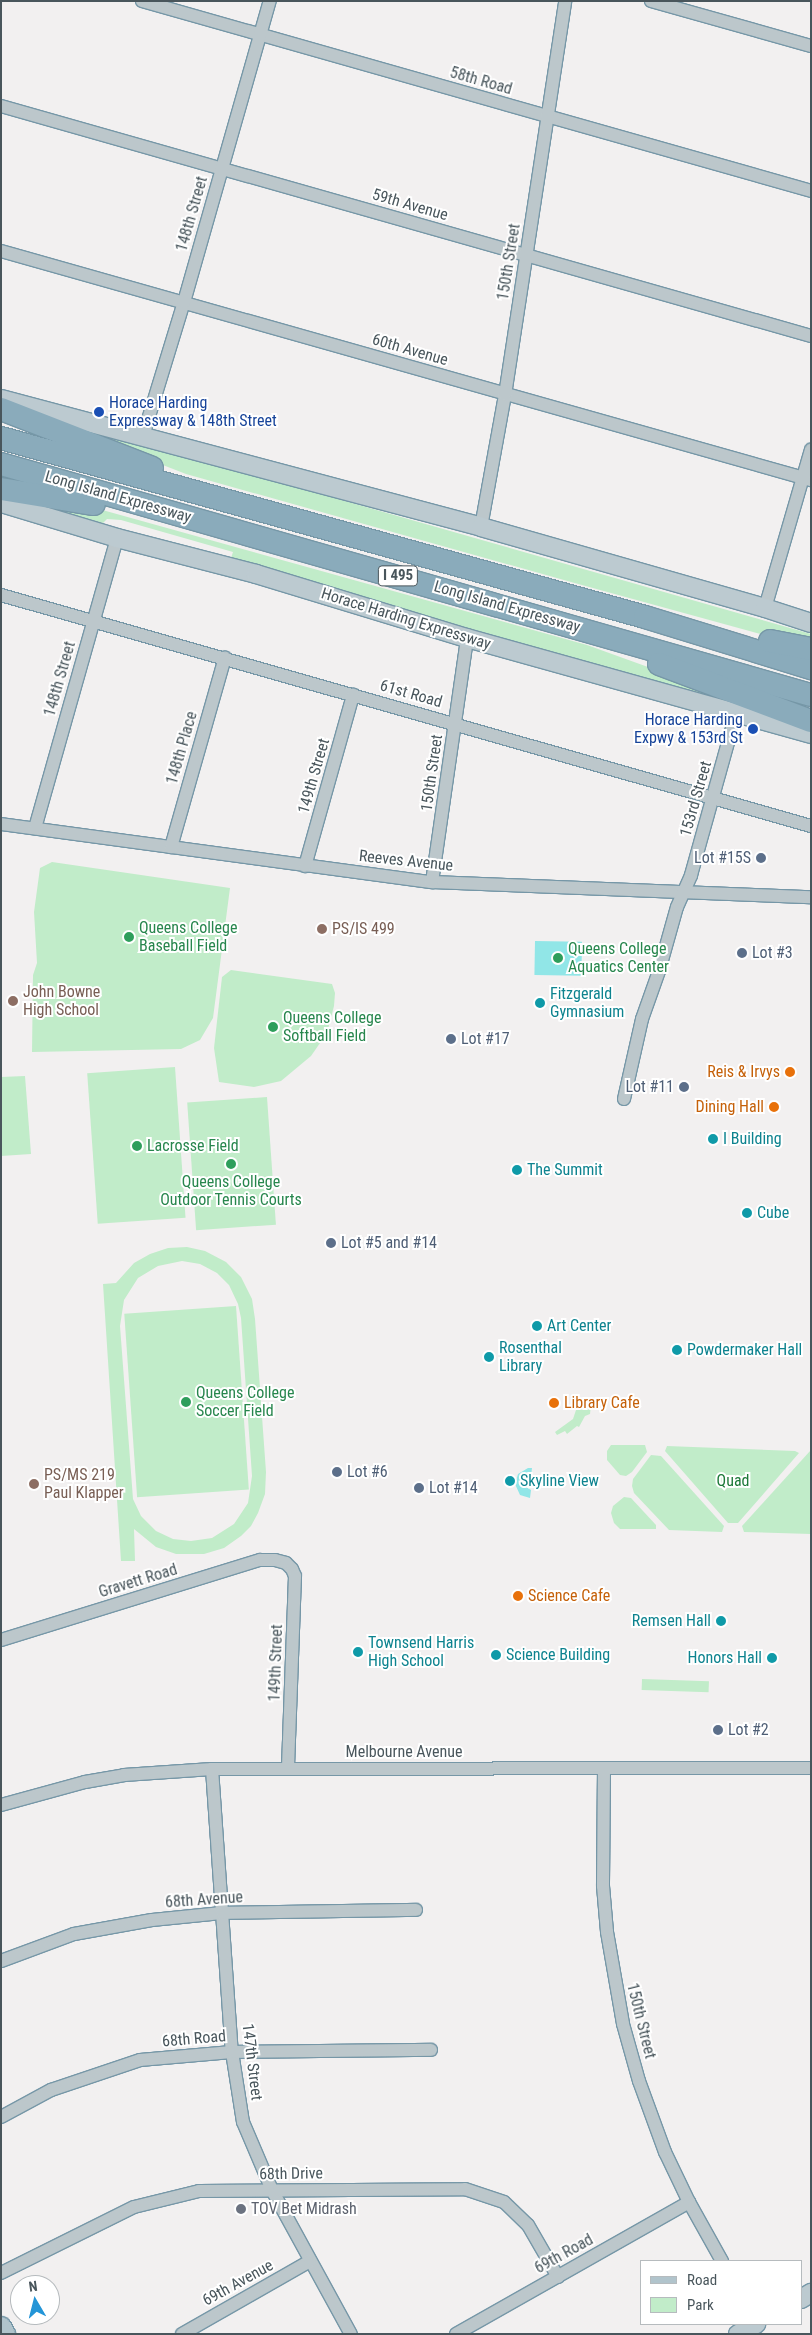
<!DOCTYPE html>
<html>
<head>
<meta charset="utf-8">
<style>
  body { margin:0 }
  #map { position:relative; width:812px; height:2335px; overflow:hidden; background:#f2f0f0; font-family:"Roboto Condensed",sans-serif }
  div>[style] { position:absolute }
  .green>* { inset:0; background:#c1ecc9; transform-origin:0 0 }
  .water>* { inset:0; background:#91e6e7; transform-origin:0 0 }
  .roads { filter:drop-shadow(1px 0 #7697a7) drop-shadow(-1px 0 #7697a7) drop-shadow(0 1px #7697a7) drop-shadow(0 -1px #7697a7) }
  .street>* { height:12px; margin:-6px; padding:0 6px; transform-origin:6px; border-radius:6px; background:#bcc7cb }
  .secondary>* { height:18px; margin:-9px; padding:0 9px; transform-origin:9px; border-radius:9px; background:#bccad0 }
  .primary>* { height:20px; margin:-10px; padding:0 10px; transform-origin:10px; border-radius:10px; background:#b1c4cc }
  .highway>* { height:22px; margin:-11px; padding:0 11px; transform-origin:11px; border-radius:11px; background:#8aabbb }
  .dots>* { width:14px; height:14px; translate:-50% -50%; box-sizing:border-box; border:2px solid #fff; border-radius:50% }
  span { translate:-50% -50%; white-space:nowrap; text-align:center; line-height:1.15; -webkit-text-stroke:4px #fff; paint-order:stroke }
  .shield-label span { padding:1px 4px; background:#fff; border:1px solid; border-radius:4px; -webkit-text-stroke-width:0 }
  .shield-label { font-size:15px; color:#49565c; font-weight:700 }
  .street-label { font-size:16px; color:#49565c }
  .transit-label { font-size:16px; color:#164399 }
  .left { translate:0 -50%; text-align:left }
  .right { translate:-100% -50%; text-align:right }
  .service-label { font-size:16px; color:#4e5e75 }
  .leisure-label { font-size:16px; color:#27864d }
  .education-label { font-size:16px; color:#785e54 }
  .culture-label { font-size:16px; color:#0d838f }
  .food-label { font-size:16px; color:#c56008 }
  .park-label { font-size:16px; color:#1d7939 }
  .worship-label { font-size:16px; color:#5b616d }
  .frame { position:absolute; inset:0; border:2px solid #49565c; pointer-events:none }
  .legend { position:absolute; left:640px; top:2260px; width:162px; height:65px; box-sizing:border-box; background:#fff; border:1px solid #b6bbbe; margin:0; padding:6px 9px; list-style:none; font-size:15px; color:#49565c }
  .legend li { display:flex; align-items:center; gap:10px; height:25px }
  .legend b { width:25px; border:1px solid #b6bbbe }
  .north { position:absolute; left:10px; top:2275px; width:50px; height:50px; box-sizing:border-box; background:#fff; border:1px solid #b6bbbe; border-radius:50%; rotate:352deg; font-size:14px; font-weight:700; line-height:20px; text-align:center; color:#49565c }
  .north::after { content:''; display:block; margin:auto; width:18px; height:22px; background:#2495d7; clip-path:polygon(50% 0,100% 100%,50% 72%,0 100%) }
</style>
</head>
<body>
<div id="map">
  <div class="green">
    <div style="clip-path:polygon(40px 414px,811px 634px,811px 644px,790px 642px,571px 582px,186px 474px,39px 417px)"></div>
    <div style="clip-path:polygon(36px 505px,88px 506px,587px 645px,731px 697px,729px 702px,230px 561px,233px 552px,121px 520px,107px 519px,103px 523px)"></div>
    <div style="clip-path:polygon(52px 862px,230px 888px,213px 1018px,200px 1040px,181px 1049px,32px 1052px,33px 975px,37px 963px,34px 912px,40px 868px)"></div>
    <div style="clip-path:polygon(231px 970px,332px 984px,335px 993px,334px 1006px,327px 1033px,311px 1056px,281px 1081px,254px 1087px,219px 1082px,214px 1048px,222px 977px)"></div>
    <div style="left:175px;top:1067px;width:151px;height:88px;rotate:86deg"></div>
    <div style="clip-path:polygon(25px 1076px,31px 1154px,1px 1156px,1px 1077px)"></div>
    <div style="left:267px;top:1097px;width:128px;height:80px;rotate:86deg"></div>
    <div style="clip-path:polygon(evenodd,187px 1247px,205px 1251px,226px 1262px,241px 1277px,252px 1299px,255px 1319px,266px 1472px,265px 1494px,258px 1513px,251px 1526px,241px 1536px,224px 1548px,204px 1554px,176px 1554px,156px 1547px,134px 1529px,135px 1561px,121px 1561px,103px 1284px,116px 1283px,134px 1263px,150px 1254px,168px 1248px,187px 1247px,182px 1261px,200px 1264px,217px 1273px,229px 1285px,238px 1304px,241px 1318px,252px 1476px,248px 1503px,234px 1524px,212px 1538px,191px 1541px,173px 1539px,156px 1531px,141px 1516px,133px 1499px,120px 1326px,124px 1300px,138px 1278px,158px 1266px,182px 1261px)"></div>
    <div style="left:236px;top:1306px;width:184px;height:112px;rotate:86deg"></div>
    <div style="clip-path:polygon(582px 1400px,589px 1400px,589px 1404px,591px 1405px,590px 1414px,585px 1416px,579px 1427px,577px 1426px,567px 1434px,565px 1431px,557px 1435px,555px 1432px,573px 1419px,577px 1407px,582px 1406px)"></div>
    <div style="clip-path:polygon(611px 1445px,645px 1445px,647px 1452px,632px 1472px,626px 1476px,620px 1475px,607px 1460px,607px 1451px)"></div>
    <div style="clip-path:polygon(667px 1446px,795px 1451px,799px 1453px,738px 1523px,728px 1523px,665px 1451px)"></div>
    <div style="clip-path:polygon(810px 1451px,811px 1534px,744px 1532px,742px 1526px)"></div>
    <div style="clip-path:polygon(651px 1455px,661px 1456px,724px 1526px,722px 1532px,669px 1530px,634px 1493px,632px 1486px,633px 1479px)"></div>
    <div style="clip-path:polygon(624px 1497px,631px 1498px,656px 1525px,656px 1529px,620px 1529px,614px 1523px,611px 1513px,613px 1506px)"></div>
    <div style="left:642px;top:1679px;width:67px;height:11px;rotate:2deg"></div>
  </div>
  <div class="water">
    <div style="left:535px;top:941px;width:47px;height:34px;rotate:1deg"></div>
    <div style="clip-path:polygon(528px 1468px,532px 1468px,531px 1476px,525px 1477px,523px 1485px,531px 1490px,530px 1498px,520px 1495px,515px 1484px,518px 1474px)"></div>
  </div>
  <div class="roads">
    <div class="street">
      <div style="left:142px;top:1px;width:695px;rotate:15.85deg"></div>
      <div style="left:651px;top:1px;width:166px;rotate:15.7deg"></div>
      <div style="left:1px;top:106px;width:842px;rotate:15.85deg"></div>
      <div style="left:1px;top:251px;width:842px;rotate:15.79deg"></div>
      <div style="left:143px;top:436px;width:140px;rotate:-73deg"></div>
      <div style="left:184px;top:302px;width:313px;rotate:-74.1deg"></div>
      <div style="left:481px;top:527px;width:134px;rotate:-79.7deg"></div>
      <div style="left:505px;top:395px;width:399px;rotate:-81.3deg"></div>
      <div style="left:1px;top:595px;width:842px;rotate:15.92deg"></div>
      <div style="left:765px;top:608px;width:165px;rotate:-73.8deg"></div>
      <div style="left:1px;top:824px;width:435px;rotate:7.7deg"></div>
      <div style="left:432px;top:882px;width:379px;rotate:2.3deg"></div>
      <div style="left:35px;top:828px;width:301px;rotate:-74.2deg"></div>
      <div style="left:171px;top:847px;width:197px;rotate:-74.1deg"></div>
      <div style="left:305px;top:866px;width:178px;rotate:-74.3deg"></div>
      <div style="left:432px;top:882px;width:246px;rotate:-81.8deg"></div>
      <div style="left:624px;top:1099px;width:82px;rotate:-77.3deg"></div>
      <div style="left:642px;top:1019px;width:51px;rotate:-70.5deg"></div>
      <div style="left:659px;top:971px;width:66px;rotate:-74.3deg"></div>
      <div style="left:677px;top:907px;width:35px;rotate:-66deg"></div>
      <div style="left:691px;top:875px;width:167px;rotate:-74.4deg"></div>
      <div style="left:1px;top:1640px;width:271px;rotate:-17.2deg"></div>
      <div style="left:260px;top:1560px;width:15px"></div>
      <div style="left:275px;top:1560px;width:11px;rotate:15deg"></div>
      <div style="left:286px;top:1563px;width:8px;rotate:45deg"></div>
      <div style="left:292px;top:1569px;width:8px;rotate:67deg"></div>
      <div style="left:295px;top:1576px;width:192px;rotate:92.1deg"></div>
      <div style="left:212px;top:1769px;width:284px;rotate:86deg"></div>
      <div style="left:232px;top:2052px;width:71px;rotate:81.1deg"></div>
      <div style="left:243px;top:2122px;width:74px;rotate:66.9deg"></div>
      <div style="left:272px;top:2190px;width:164px;rotate:61.3deg"></div>
      <div style="left:604px;top:1769px;width:117px;rotate:90.5deg"></div>
      <div style="left:603px;top:1886px;width:46px;rotate:85deg"></div>
      <div style="left:607px;top:1932px;width:93px;rotate:80.1deg"></div>
      <div style="left:623px;top:2024px;width:59px;rotate:74.3deg"></div>
      <div style="left:639px;top:2081px;width:76px;rotate:69.9deg"></div>
      <div style="left:665px;top:2152px;width:55px;rotate:64.4deg"></div>
      <div style="left:689px;top:2202px;width:68px;rotate:60.8deg"></div>
      <div style="left:1px;top:1805px;width:87px;rotate:-15.3deg"></div>
      <div style="left:85px;top:1782px;width:40px;rotate:-10deg"></div>
      <div style="left:124px;top:1775px;width:88px;rotate:-3.9deg"></div>
      <div style="left:212px;top:1769px;width:599px;rotate:-0.1deg"></div>
      <div style="left:1px;top:1961px;width:78px;rotate:-20.3deg"></div>
      <div style="left:74px;top:1934px;width:79px;rotate:-10.2deg"></div>
      <div style="left:152px;top:1920px;width:70px;rotate:-5.7deg"></div>
      <div style="left:222px;top:1913px;width:194px;rotate:-0.9deg"></div>
      <div style="left:1px;top:2117px;width:57px;rotate:-28.4deg"></div>
      <div style="left:51px;top:2090px;width:94px;rotate:-18.6deg"></div>
      <div style="left:140px;top:2060px;width:92px;rotate:-5deg"></div>
      <div style="left:232px;top:2052px;width:199px;rotate:-0.6deg"></div>
      <div style="left:1px;top:2273px;width:148px;rotate:-26.4deg"></div>
      <div style="left:134px;top:2207px;width:67px;rotate:-13.8deg"></div>
      <div style="left:199px;top:2191px;width:266px;rotate:-0.4deg"></div>
      <div style="left:465px;top:2189px;width:41px;rotate:18.4deg"></div>
      <div style="left:504px;top:2202px;width:33px;rotate:44deg"></div>
      <div style="left:528px;top:2225px;width:60px;rotate:60deg"></div>
      <div style="left:182px;top:2334px;width:147px;rotate:-29.7deg"></div>
      <div style="left:456px;top:2334px;width:268px;rotate:-29.5deg"></div>
    </div>
    <div class="secondary">
      <div style="left:1px;top:399px;width:497px;rotate:14.9deg"></div>
      <div style="left:481px;top:527px;width:295px;rotate:15.9deg"></div>
      <div style="left:765px;top:608px;width:48px;rotate:18.1deg"></div>
      <div style="left:1px;top:503px;width:121px;rotate:16.8deg"></div>
      <div style="left:117px;top:538px;width:144px;rotate:14.5deg"></div>
      <div style="left:256px;top:574px;width:220px;rotate:16.9deg"></div>
      <div style="left:467px;top:638px;width:357px;rotate:15.6deg"></div>
      <div style="left:801px;top:2299px;width:12px;rotate:-31deg"></div>
      <div style="left:738px;top:2334px;width:21px;rotate:-29deg"></div>
    </div>
    <div class="primary">
      <div style="left:1px;top:2327px;width:8px;rotate:60deg"></div>
    </div>
    <div class="highway">
      <div style="left:1px;top:409px;width:162px;rotate:21.3deg"></div>
      <div style="left:1px;top:438px;width:668px;rotate:15.53deg"></div>
      <div style="left:645px;top:617px;width:174px;rotate:17.1deg"></div>
      <div style="left:1px;top:464px;width:842px;rotate:15.92deg"></div>
      <div style="left:1px;top:489px;width:94px;rotate:9.2deg"></div>
      <div style="left:770px;top:641px;width:42px;rotate:11deg"></div>
      <div style="left:659px;top:664px;width:162px;rotate:20.6deg"></div>
    </div>
  </div>
  <div class="dots">
    <div style="left:99px;top:412px;background:#1a4fb4"></div>
    <div style="left:753px;top:729px;background:#1a4fb4"></div>
    <div style="left:761px;top:858px;background:#5c6f8a"></div>
    <div style="left:322px;top:929px;background:#8d6e63"></div>
    <div style="left:129px;top:937px;background:#2e9e5b"></div>
    <div style="left:742px;top:953px;background:#5c6f8a"></div>
    <div style="left:558px;top:958px;background:#2e9e5b"></div>
    <div style="left:13px;top:1001px;background:#8d6e63"></div>
    <div style="left:540px;top:1003px;background:#0f9aa8"></div>
    <div style="left:273px;top:1027px;background:#2e9e5b"></div>
    <div style="left:451px;top:1039px;background:#5c6f8a"></div>
    <div style="left:790px;top:1072px;background:#e8710a"></div>
    <div style="left:684px;top:1087px;background:#5c6f8a"></div>
    <div style="left:774px;top:1107px;background:#e8710a"></div>
    <div style="left:713px;top:1139px;background:#0f9aa8"></div>
    <div style="left:137px;top:1146px;background:#2e9e5b"></div>
    <div style="left:231px;top:1164px;background:#2e9e5b"></div>
    <div style="left:517px;top:1170px;background:#0f9aa8"></div>
    <div style="left:747px;top:1213px;background:#0f9aa8"></div>
    <div style="left:331px;top:1243px;background:#5c6f8a"></div>
    <div style="left:537px;top:1326px;background:#0f9aa8"></div>
    <div style="left:677px;top:1350px;background:#0f9aa8"></div>
    <div style="left:489px;top:1357px;background:#0f9aa8"></div>
    <div style="left:186px;top:1402px;background:#2e9e5b"></div>
    <div style="left:554px;top:1403px;background:#e8710a"></div>
    <div style="left:337px;top:1472px;background:#5c6f8a"></div>
    <div style="left:510px;top:1481px;background:#0f9aa8"></div>
    <div style="left:34px;top:1484px;background:#8d6e63"></div>
    <div style="left:419px;top:1488px;background:#5c6f8a"></div>
    <div style="left:518px;top:1596px;background:#e8710a"></div>
    <div style="left:721px;top:1621px;background:#0f9aa8"></div>
    <div style="left:358px;top:1652px;background:#0f9aa8"></div>
    <div style="left:496px;top:1655px;background:#0f9aa8"></div>
    <div style="left:772px;top:1658px;background:#0f9aa8"></div>
    <div style="left:718px;top:1730px;background:#5c6f8a"></div>
    <div style="left:241px;top:2209px;background:#6b7280"></div>
  </div>
  <div class="shield-label">
    <span style="left:398px;top:576px">I 495</span>
  </div>
  <div class="street-label">
    <span style="left:481px;top:81px;rotate:16deg">58th Road</span>
    <span style="left:410px;top:205px;rotate:16deg">59th Avenue</span>
    <span style="left:192px;top:214px;rotate:-74deg">148th Street</span>
    <span style="left:509px;top:262px;rotate:-81deg">150th Street</span>
    <span style="left:410px;top:350px;rotate:16deg">60th Avenue</span>
    <span style="left:118px;top:497px;rotate:16deg">Long Island Expressway</span>
    <span style="left:507px;top:607px;rotate:16deg">Long Island Expressway</span>
    <span style="left:406px;top:619px;rotate:17deg">Horace Harding Expressway</span>
    <span style="left:60px;top:679px;rotate:-74deg">148th Street</span>
    <span style="left:411px;top:694px;rotate:16deg">61st Road</span>
    <span style="left:182px;top:748px;rotate:-74deg">148th Place</span>
    <span style="left:432px;top:773px;rotate:-82deg">150th Street</span>
    <span style="left:314px;top:776px;rotate:-74deg">149th Street</span>
    <span style="left:696px;top:799px;rotate:-74deg">153rd Street</span>
    <span style="left:406px;top:861px;rotate:6deg">Reeves Avenue</span>
    <span style="left:138px;top:1581px;rotate:-17deg">Gravett Road</span>
    <span style="left:276px;top:1663px;rotate:-88deg">149th Street</span>
    <span style="left:404px;top:1752px">Melbourne Avenue</span>
    <span style="left:204px;top:1900px;rotate:-4deg">68th Avenue</span>
    <span style="left:641px;top:2021px;rotate:76deg">150th Street</span>
    <span style="left:194px;top:2039px;rotate:-5deg">68th Road</span>
    <span style="left:252px;top:2062px;rotate:83deg">147th Street</span>
    <span style="left:291px;top:2174px;rotate:-1deg">68th Drive</span>
    <span style="left:564px;top:2254px;rotate:-29deg">69th Road</span>
    <span style="left:238px;top:2283px;rotate:-29deg">69th Avenue</span>
  </div>
  <div class="transit-label">
    <span class="left" style="left:109px;top:412px">Horace Harding<br>Expressway &amp; 148th Street</span>
    <span class="right" style="left:743px;top:729px">Horace Harding<br>Expwy &amp; 153rd St</span>
  </div>
  <div class="service-label">
    <span class="right" style="left:751px;top:858px">Lot #15S</span>
    <span class="left" style="left:752px;top:953px">Lot #3</span>
    <span class="left" style="left:461px;top:1039px">Lot #17</span>
    <span class="right" style="left:674px;top:1087px">Lot #11</span>
    <span class="left" style="left:341px;top:1243px">Lot #5 and #14</span>
    <span class="left" style="left:347px;top:1472px">Lot #6</span>
    <span class="left" style="left:429px;top:1488px">Lot #14</span>
    <span class="left" style="left:728px;top:1730px">Lot #2</span>
  </div>
  <div class="leisure-label">
    <span class="left" style="left:139px;top:937px">Queens College<br>Baseball Field</span>
    <span class="left" style="left:568px;top:958px">Queens College<br>Aquatics Center</span>
    <span class="left" style="left:283px;top:1027px">Queens College<br>Softball Field</span>
    <span class="left" style="left:147px;top:1146px">Lacrosse Field</span>
    <span style="left:231px;top:1191px">Queens College<br>Outdoor Tennis Courts</span>
    <span class="left" style="left:196px;top:1402px">Queens College<br>Soccer Field</span>
  </div>
  <div class="education-label">
    <span class="left" style="left:332px;top:929px">PS/IS 499</span>
    <span class="left" style="left:23px;top:1001px">John Bowne<br>High School</span>
    <span class="left" style="left:44px;top:1484px">PS/MS 219<br>Paul Klapper</span>
  </div>
  <div class="culture-label">
    <span class="left" style="left:550px;top:1003px">Fitzgerald<br>Gymnasium</span>
    <span class="left" style="left:723px;top:1139px">I Building</span>
    <span class="left" style="left:527px;top:1170px">The Summit</span>
    <span class="left" style="left:757px;top:1213px">Cube</span>
    <span class="left" style="left:547px;top:1326px">Art Center</span>
    <span class="left" style="left:499px;top:1357px">Rosenthal<br>Library</span>
    <span class="left" style="left:687px;top:1350px">Powdermaker Hall</span>
    <span class="left" style="left:520px;top:1481px">Skyline View</span>
    <span class="right" style="left:711px;top:1621px">Remsen Hall</span>
    <span class="left" style="left:368px;top:1652px">Townsend Harris<br>High School</span>
    <span class="left" style="left:506px;top:1655px">Science Building</span>
    <span class="right" style="left:762px;top:1658px">Honors Hall</span>
  </div>
  <div class="food-label">
    <span class="right" style="left:780px;top:1072px">Reis &amp; Irvys</span>
    <span class="right" style="left:764px;top:1107px">Dining Hall</span>
    <span class="left" style="left:564px;top:1403px">Library Cafe</span>
    <span class="left" style="left:528px;top:1596px">Science Cafe</span>
  </div>
  <div class="park-label">
    <span style="left:733px;top:1481px">Quad</span>
  </div>
  <div class="worship-label">
    <span class="left" style="left:251px;top:2209px">TOV Bet Midrash</span>
  </div>
  <div class="frame"></div>
  <ul class="legend">
  <li><b style="height:6px;background:#b1c4cc"></b>Road</li>
  <li><b style="height:14px;background:#c1ecc9"></b>Park</li>
  </ul>
  <div class="north">N</div>
</div>
</body>
</html>
